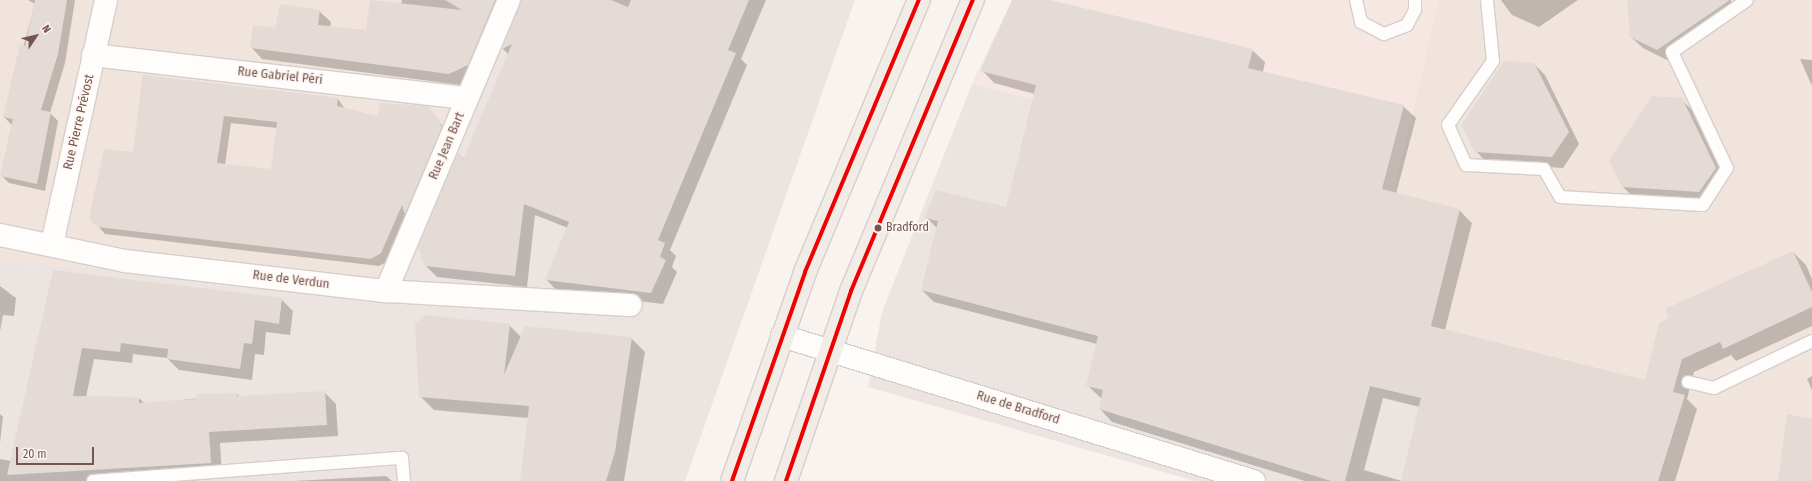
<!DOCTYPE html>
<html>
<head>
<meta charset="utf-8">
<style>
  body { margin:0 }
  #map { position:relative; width:1812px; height:481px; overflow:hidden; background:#f8f3ee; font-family:"Fira Sans Condensed",sans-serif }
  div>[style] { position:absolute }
  .residential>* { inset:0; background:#f0e4dd }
  .commercial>* { inset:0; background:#f6e7e3 }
  .industrial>* { inset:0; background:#ece4e0 }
  .shadow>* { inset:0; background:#0003 }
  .building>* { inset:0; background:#e4dad6 }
  .roads { filter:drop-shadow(1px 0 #d6cecb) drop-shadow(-1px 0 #d6cecb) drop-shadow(0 1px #d6cecb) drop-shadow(0 -1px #d6cecb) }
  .lane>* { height:12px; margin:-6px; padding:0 6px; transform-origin:6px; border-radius:6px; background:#fefdfc }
  .street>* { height:22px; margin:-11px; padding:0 11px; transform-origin:11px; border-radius:11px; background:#fefdfc }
  .primary>* { height:22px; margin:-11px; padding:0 11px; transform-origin:11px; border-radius:11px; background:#f2ece7 }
  .bus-1>* { height:4px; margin:-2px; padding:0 2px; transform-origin:2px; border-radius:2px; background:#f00000 }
  .dots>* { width:11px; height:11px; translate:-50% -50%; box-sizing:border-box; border:2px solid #fef6f2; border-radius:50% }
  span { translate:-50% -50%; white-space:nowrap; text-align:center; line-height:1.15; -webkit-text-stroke:3px #fef6f2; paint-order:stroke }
  .bus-label { font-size:12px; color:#755550 }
  .left { translate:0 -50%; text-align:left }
  .street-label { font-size:13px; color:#755550 }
  .north { position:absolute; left:16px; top:16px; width:40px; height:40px; -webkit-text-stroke:3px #fef6f2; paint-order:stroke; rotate:55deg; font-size:11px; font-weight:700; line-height:16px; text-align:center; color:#755550 }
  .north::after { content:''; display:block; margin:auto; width:14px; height:18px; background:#755550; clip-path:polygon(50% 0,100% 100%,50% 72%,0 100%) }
  .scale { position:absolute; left:16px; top:447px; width:78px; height:18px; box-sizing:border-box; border:2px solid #755550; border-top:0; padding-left:5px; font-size:12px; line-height:14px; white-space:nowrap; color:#755550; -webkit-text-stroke:3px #fef6f2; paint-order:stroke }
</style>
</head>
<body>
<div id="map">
  <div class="residential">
    <div style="clip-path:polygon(0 0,518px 0,403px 281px,0 263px)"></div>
    <div style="clip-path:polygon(1439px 0,1812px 0,1812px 481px,1658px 481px,1684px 395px,1621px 378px,1622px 374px,1431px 324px,1393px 192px)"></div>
  </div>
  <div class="commercial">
    <div style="clip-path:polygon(1012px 0,1439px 0,1393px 192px,972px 84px)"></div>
  </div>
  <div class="industrial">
    <div style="clip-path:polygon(518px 0,855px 0,685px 481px,0 481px,0 263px,402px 281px)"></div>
    <div style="clip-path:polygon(972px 84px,1460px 209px,1432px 324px,1622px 374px,1621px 378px,1685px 395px,1658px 481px,1195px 481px,868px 387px,882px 312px)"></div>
  </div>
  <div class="shadow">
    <div style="clip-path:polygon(28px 0,75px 0,65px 63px,50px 113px,58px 121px,45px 191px,9px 183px,1px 175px,12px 125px,4px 117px,35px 4px)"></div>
    <div style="clip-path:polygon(402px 0,766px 0,741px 59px,747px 65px,670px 250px,676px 256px,672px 267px,677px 272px,663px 304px,557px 291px,546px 279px,568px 228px,535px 215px,527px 287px,437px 277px,425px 265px,459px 154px,464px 159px,509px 55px,503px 49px,521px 0,513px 2px,479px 77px,461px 85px,262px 59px,251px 47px,276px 29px,319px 11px,331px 22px,330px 27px,367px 31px,399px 10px)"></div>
    <div style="clip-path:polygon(evenodd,1013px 0,1045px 0,1252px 50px,1265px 62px,1263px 72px,1403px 106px,1416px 118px,1396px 194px,1459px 210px,1472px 223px,1445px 330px,1645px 381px,1793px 252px,1806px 265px,1812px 279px,1812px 326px,1736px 361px,1731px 355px,1694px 372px,1687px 399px,1697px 409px,1675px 481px,1305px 481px,1112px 422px,1100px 409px,1102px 399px,1087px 385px,1097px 344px,934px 302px,922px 290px,937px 228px,926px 217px,1007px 208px,1035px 94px,994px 83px,982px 70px,1013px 0,1383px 398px,1420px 407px,1402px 481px,1364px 470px,1383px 398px)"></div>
    <div style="clip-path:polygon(1501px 0,1578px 0,1539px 27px,1512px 15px)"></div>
    <div style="clip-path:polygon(1628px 0,1731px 0,1732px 17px,1669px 61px,1643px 48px,1631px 37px)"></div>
    <div style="clip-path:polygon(1800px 59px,1812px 60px,1812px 86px)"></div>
    <div style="clip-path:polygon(1534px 64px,1545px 75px,1579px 144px,1563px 168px,1487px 163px,1476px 151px)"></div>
    <div style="clip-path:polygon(evenodd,143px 76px,338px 99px,345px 109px,379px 118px,428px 107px,449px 135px,388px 261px,379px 266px,105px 234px,98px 226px,134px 154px,143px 76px,231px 123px,277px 128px,272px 170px,225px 165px,231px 123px)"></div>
    <div style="clip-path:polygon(1681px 99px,1693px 111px,1727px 179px,1711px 203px,1634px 198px,1623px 187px)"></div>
    <div style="clip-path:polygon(54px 271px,281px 299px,293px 311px,290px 335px,266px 332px,264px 355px,255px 354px,252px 380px,179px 370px,167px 358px,133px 354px,132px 363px,94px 359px,86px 397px,139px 398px,145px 404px,237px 394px,240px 397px,324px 392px,336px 404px,338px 436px,220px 443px,222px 476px,155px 481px,0 481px,0 459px,11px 461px)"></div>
    <div style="clip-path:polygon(0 286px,16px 298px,14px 316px,3px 315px,0 331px)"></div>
    <div style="clip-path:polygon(509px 325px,521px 337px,631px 338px,645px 352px,624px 481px,521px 481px,529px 418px,434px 410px,420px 396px)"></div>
    <div style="clip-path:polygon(1812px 376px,1812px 390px,1807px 379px)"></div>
    <div style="clip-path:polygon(0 414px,3px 417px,0 443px)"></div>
    <div style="clip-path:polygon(386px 476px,392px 481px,293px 481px)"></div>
  </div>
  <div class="building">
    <div style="clip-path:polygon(35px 0,67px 0,58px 54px,41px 110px,51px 112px,37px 184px,0 176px,13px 119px,3px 117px,20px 44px,25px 46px)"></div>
    <div style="clip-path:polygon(370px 0,462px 10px,445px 0,495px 0,468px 65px,449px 74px,250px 48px,253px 25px,275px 28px,280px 4px,320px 10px,318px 25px,366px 30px)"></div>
    <div style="clip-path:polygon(521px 0,611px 0,628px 7px,631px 0,749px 0,728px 50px,736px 53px,658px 240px,665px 243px,660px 257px,666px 260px,651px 293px,545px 280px,569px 222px,524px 204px,515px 276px,425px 266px,418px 248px,458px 152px,463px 159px,512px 44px,502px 49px)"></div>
    <div style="clip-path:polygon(1012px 0,1050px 0,1253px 49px,1248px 68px,1404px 105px,1382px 189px,1460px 209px,1431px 326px,1645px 380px,1659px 323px,1669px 318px,1665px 309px,1793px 251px,1812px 292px,1812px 307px,1723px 349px,1720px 342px,1682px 359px,1673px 392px,1685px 395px,1658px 481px,1401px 481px,1421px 398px,1370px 386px,1345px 481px,1331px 481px,1099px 409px,1103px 390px,1086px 386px,1098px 336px,921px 290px,938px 221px,925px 218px,936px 190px,1006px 207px,1036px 85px,980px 71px)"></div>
    <div style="clip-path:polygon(1627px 0,1730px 0,1657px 50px,1630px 37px)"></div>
    <div style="clip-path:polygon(1504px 61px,1534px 63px,1569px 132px,1552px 157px,1475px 152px,1461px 125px)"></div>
    <div style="clip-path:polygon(evenodd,143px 75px,338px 98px,337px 106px,378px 116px,380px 103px,429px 106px,442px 127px,405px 214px,402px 205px,381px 253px,371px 259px,97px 227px,89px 218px,104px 149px,133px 152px,143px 75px,224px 116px,277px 122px,271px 169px,217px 163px,224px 116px)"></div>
    <div style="clip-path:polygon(1652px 96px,1682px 98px,1716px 168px,1699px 192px,1622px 187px,1609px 160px)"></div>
    <div style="clip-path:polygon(53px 270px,282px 298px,279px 324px,255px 320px,252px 344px,244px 343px,240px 369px,167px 359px,168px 349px,121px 343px,120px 352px,82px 348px,73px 396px,139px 397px,139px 403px,196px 399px,197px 394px,237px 393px,237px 396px,325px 391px,327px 425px,209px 432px,211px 463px,7px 475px)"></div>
    <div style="clip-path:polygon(425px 315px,510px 324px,504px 375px,525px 326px,632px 337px,615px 452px,606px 481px,520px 481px,529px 406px,419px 397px,415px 324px)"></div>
    <div style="clip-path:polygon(1787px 414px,1812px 419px,1812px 481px,1778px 481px)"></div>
  </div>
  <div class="roads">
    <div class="lane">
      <div style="left:1356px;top:0;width:23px;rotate:77deg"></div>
      <div style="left:1361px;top:22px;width:26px;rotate:28deg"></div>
      <div style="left:1384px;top:34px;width:25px;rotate:-21deg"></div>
      <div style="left:1407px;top:25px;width:17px;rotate:-62deg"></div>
      <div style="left:1415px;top:10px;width:10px;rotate:-90deg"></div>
      <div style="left:1487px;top:0;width:61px;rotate:84.4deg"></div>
      <div style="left:1493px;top:61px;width:78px;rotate:125.1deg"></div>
      <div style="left:1448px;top:125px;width:44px;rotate:65.8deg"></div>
      <div style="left:1466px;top:165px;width:78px;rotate:2.9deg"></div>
      <div style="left:1544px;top:169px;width:32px;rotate:60deg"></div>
      <div style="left:1560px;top:197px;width:143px;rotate:3.2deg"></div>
      <div style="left:1703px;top:205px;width:44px;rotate:-57deg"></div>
      <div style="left:1727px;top:168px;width:128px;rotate:-115.4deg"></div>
      <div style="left:1672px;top:52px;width:91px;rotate:-34.7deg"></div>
      <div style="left:1688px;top:382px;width:27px;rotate:13deg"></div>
      <div style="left:1714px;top:388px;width:109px;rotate:-25.6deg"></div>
      <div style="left:93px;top:481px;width:310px;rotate:-4.3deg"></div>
      <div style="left:402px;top:458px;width:23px;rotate:85deg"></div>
    </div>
    <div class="street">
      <div style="left:93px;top:55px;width:376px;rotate:6.6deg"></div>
      <div style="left:0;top:235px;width:128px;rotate:11.7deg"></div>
      <div style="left:125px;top:261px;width:263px;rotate:6.6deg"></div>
      <div style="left:386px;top:291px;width:245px;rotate:3.3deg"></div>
      <div style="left:52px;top:244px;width:250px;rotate:-77.5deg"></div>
      <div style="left:386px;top:291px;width:316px;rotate:-67.1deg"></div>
      <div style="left:782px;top:336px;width:494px;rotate:17.1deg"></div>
    </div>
    <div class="primary">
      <div style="left:732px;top:481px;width:221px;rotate:-70.7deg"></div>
      <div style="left:805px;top:272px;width:295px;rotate:-67.3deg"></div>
      <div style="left:786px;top:481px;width:201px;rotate:-71.1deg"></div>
      <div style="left:851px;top:291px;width:316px;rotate:-67.3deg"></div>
    </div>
  </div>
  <div class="bus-1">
    <div style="left:732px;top:481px;width:221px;rotate:-70.7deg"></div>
    <div style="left:805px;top:272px;width:295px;rotate:-67.3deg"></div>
    <div style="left:786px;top:481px;width:201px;rotate:-71.1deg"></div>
    <div style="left:851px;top:291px;width:316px;rotate:-67.3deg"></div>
  </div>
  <div class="dots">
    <div style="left:878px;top:228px;background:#755550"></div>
  </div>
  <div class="bus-label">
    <span class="left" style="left:886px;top:228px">Bradford</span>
  </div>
  <div class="street-label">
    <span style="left:280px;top:76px;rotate:6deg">Rue Gabriel Péri</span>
    <span style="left:79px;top:122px;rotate:-77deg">Rue Pierre Prévost</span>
    <span style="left:447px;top:146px;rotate:-67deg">Rue Jean Bart</span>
    <span style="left:291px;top:280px;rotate:7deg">Rue de Verdun</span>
    <span style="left:1018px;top:408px;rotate:17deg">Rue de Bradford</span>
  </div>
  <div class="north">N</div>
  <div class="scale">20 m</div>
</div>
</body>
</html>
